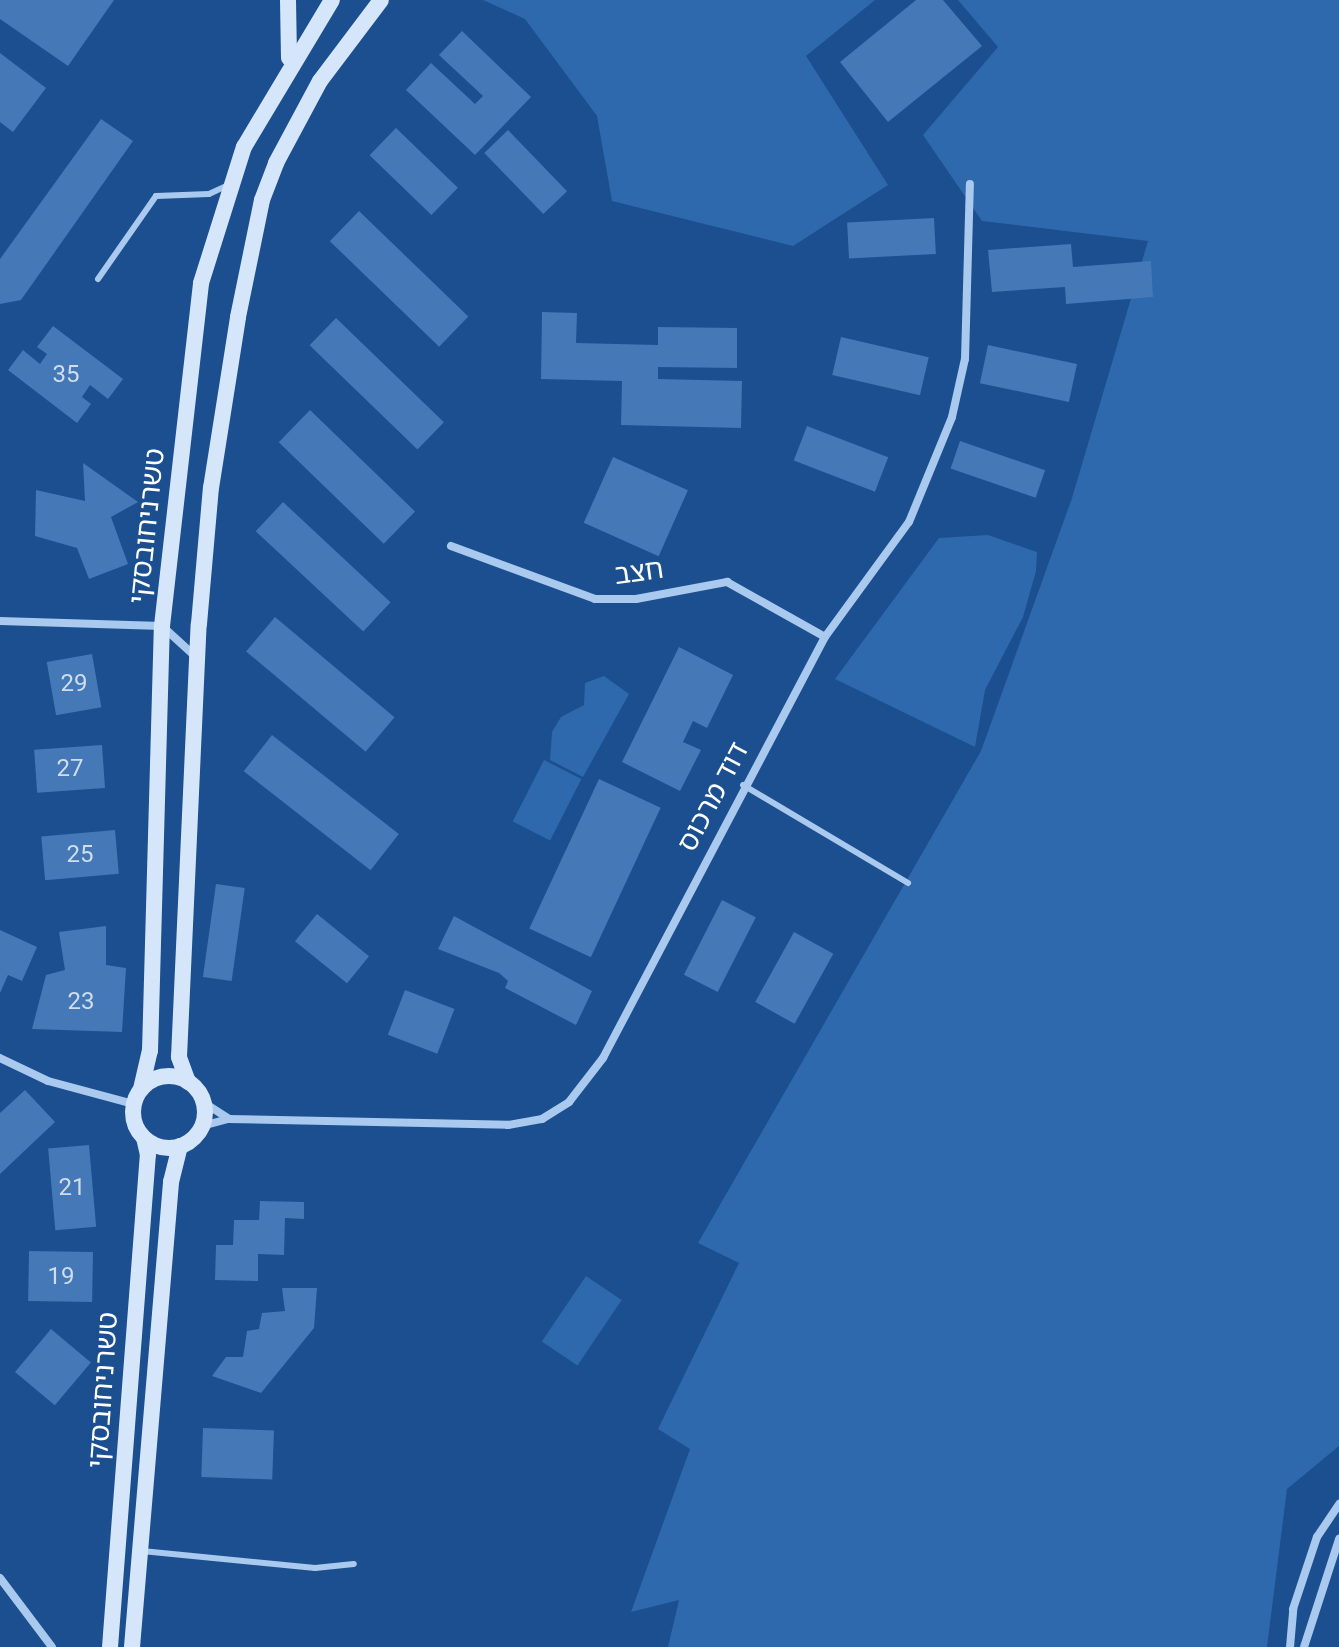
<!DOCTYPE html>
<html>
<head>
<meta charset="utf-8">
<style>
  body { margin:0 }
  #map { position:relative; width:1339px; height:1647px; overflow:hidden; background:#1b4f8f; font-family:Roboto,"Noto Sans Hebrew",sans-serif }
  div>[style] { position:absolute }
  .green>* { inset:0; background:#2e69ad; transform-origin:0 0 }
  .building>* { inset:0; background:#4478b7; transform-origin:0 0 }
  .lane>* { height:6px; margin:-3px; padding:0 3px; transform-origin:3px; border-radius:3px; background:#a9c9ee }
  .street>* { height:8px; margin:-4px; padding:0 4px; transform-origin:4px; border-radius:4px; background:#a9c9ee }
  .secondary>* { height:16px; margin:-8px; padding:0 8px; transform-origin:8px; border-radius:8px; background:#d6e6fa }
  .secondary>.ring { margin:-8px; padding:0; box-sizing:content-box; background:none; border:16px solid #d6e6fa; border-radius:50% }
  span { translate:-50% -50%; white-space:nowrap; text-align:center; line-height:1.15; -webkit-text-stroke:6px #1b4f8f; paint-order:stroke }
  .number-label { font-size:24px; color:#d0dded }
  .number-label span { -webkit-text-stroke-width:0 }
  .street-label { font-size:28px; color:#fff }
</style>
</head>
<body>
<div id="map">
  <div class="green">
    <div style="clip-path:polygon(483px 0,875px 0,806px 56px,888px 185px,793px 246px,612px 201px,597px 116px,525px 19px)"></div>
    <div style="clip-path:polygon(958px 0,1339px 0,1339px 1446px,1287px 1489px,1267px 1647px,668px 1647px,679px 1600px,631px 1612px,690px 1449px,658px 1429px,739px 1263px,698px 1243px,981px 751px,1072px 498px,1148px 241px,982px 221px,923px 135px,998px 47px)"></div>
    <div style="clip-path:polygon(988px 535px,1037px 552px,1036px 571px,1023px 617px,985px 690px,975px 747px,835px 679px,939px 538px)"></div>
    <div style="clip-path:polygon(604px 676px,629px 694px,583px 777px,550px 760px,552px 732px,561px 717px,584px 705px,585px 683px)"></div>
    <div style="left:544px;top:760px;width:42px;height:69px;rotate:27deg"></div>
    <div style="left:586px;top:1276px;width:43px;height:79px;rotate:34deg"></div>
  </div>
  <div class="building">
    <div style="clip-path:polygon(0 0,114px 0,68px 66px,0 19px)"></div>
    <div style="clip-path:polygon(916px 0,943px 0,982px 46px,888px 122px,840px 62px)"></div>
    <div style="clip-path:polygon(462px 31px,531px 97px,475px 155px,406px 90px,431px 63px,475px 104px,483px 96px,439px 55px)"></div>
    <div style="clip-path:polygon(0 53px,46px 88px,13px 132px,0 122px)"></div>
    <div style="clip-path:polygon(101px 119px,133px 141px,21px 300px,0 304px,0 259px)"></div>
    <div style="left:396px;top:128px;width:86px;height:38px;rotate:44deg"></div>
    <div style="left:508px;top:130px;width:85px;height:33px;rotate:46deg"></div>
    <div style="left:359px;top:211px;width:152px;height:42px;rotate:44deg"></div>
    <div style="left:934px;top:218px;width:36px;height:87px;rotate:87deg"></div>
    <div style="clip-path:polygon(1071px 244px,1073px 267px,1151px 261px,1153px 297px,1066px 304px,1065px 287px,992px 292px,988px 250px)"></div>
    <div style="clip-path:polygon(542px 312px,577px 313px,576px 343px,658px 345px,658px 327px,737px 328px,737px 368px,658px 367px,658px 379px,742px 381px,741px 428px,621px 425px,622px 381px,541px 379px)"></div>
    <div style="left:336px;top:318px;width:150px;height:38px;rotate:44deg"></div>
    <div style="clip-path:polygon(53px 326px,123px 379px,108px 399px,90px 385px,82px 397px,91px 404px,77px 423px,8px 370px,23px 350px,40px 364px,47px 354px,37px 347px)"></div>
    <div style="left:841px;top:337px;width:90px;height:39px;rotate:13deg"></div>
    <div style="left:988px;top:345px;width:91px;height:39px;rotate:12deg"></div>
    <div style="left:310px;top:410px;width:146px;height:45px;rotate:44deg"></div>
    <div style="left:807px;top:426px;width:87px;height:37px;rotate:21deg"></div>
    <div style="left:960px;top:441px;width:90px;height:29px;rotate:19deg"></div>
    <div style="left:613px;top:457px;width:82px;height:72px;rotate:24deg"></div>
    <div style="clip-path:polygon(83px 463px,138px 502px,111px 517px,128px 564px,89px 579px,77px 548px,35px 536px,36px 490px,85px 501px)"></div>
    <div style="left:283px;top:502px;width:147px;height:40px;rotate:43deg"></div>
    <div style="left:275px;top:617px;width:156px;height:45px;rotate:40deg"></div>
    <div style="clip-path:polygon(679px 647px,733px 675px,707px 728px,693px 721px,683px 742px,701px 750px,680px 791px,622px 762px)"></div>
    <div style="left:92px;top:654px;width:54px;height:46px;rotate:80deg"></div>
    <div style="left:272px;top:735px;width:161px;height:46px;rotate:38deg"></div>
    <div style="left:102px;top:745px;width:43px;height:68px;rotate:86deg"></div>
    <div style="left:599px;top:779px;width:68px;height:165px;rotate:25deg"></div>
    <div style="left:115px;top:830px;width:44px;height:74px;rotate:85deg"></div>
    <div style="left:216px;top:884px;width:29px;height:94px;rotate:8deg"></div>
    <div style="left:722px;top:900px;width:38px;height:84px;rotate:27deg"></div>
    <div style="left:317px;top:914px;width:67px;height:35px;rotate:39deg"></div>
    <div style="clip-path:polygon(454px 916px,592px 991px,576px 1025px,505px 988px,508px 981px,499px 973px,438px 949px)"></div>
    <div style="clip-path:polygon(106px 926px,106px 965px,126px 968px,122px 1032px,32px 1029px,46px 975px,65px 970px,59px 932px)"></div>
    <div style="clip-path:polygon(0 930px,37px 947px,22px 981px,8px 975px,0 993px)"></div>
    <div style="left:794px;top:932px;width:45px;height:80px;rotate:29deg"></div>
    <div style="left:405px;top:990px;width:53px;height:48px;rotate:21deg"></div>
    <div style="clip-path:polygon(25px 1090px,55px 1122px,0 1174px,0 1113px)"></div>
    <div style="left:89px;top:1145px;width:82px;height:41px;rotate:85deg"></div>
    <div style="clip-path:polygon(260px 1201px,304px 1202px,304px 1219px,285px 1218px,284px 1255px,258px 1254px,258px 1281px,215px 1280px,216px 1245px,233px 1245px,234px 1220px,259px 1220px)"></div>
    <div style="left:29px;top:1251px;width:64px;height:50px;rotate:1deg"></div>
    <div style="clip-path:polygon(282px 1288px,317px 1288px,314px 1328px,261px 1393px,212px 1376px,226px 1357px,243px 1357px,247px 1331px,259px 1329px,262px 1313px,285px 1311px)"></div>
    <div style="left:51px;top:1329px;width:52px;height:56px;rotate:40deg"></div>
    <div style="left:203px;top:1428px;width:71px;height:49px;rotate:2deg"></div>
  </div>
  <div class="lane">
    <div style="left:98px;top:279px;width:101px;rotate:-55.1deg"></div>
    <div style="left:156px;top:196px;width:53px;rotate:-2.2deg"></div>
    <div style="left:209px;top:194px;width:21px;rotate:-25deg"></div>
    <div style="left:743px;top:785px;width:192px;rotate:30.7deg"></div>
    <div style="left:142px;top:1551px;width:174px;rotate:5.6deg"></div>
    <div style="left:315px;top:1568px;width:39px;rotate:-6deg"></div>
  </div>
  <div class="street">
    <div style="left:451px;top:546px;width:153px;rotate:20.2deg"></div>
    <div style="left:595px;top:599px;width:41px"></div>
    <div style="left:636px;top:599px;width:93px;rotate:-10.6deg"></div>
    <div style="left:727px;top:582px;width:112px;rotate:29.3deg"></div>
    <div style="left:0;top:621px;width:162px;rotate:1.8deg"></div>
    <div style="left:162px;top:626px;width:46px;rotate:42.4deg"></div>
    <div style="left:0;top:1058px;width:53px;rotate:25.6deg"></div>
    <div style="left:48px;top:1081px;width:89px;rotate:15deg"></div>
    <div style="left:203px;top:1102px;width:31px;rotate:33deg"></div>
    <div style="left:202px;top:1126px;width:28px;rotate:-15deg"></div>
    <div style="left:229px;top:1119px;width:279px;rotate:1.2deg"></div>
    <div style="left:508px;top:1125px;width:35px;rotate:-10deg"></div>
    <div style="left:542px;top:1119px;width:32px;rotate:-32deg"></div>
    <div style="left:569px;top:1102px;width:56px;rotate:-52.3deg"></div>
    <div style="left:603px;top:1058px;width:476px;rotate:-62.2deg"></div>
    <div style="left:825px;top:637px;width:142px;rotate:-53.9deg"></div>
    <div style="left:909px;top:522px;width:113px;rotate:-67.7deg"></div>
    <div style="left:952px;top:417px;width:59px;rotate:-77.4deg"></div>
    <div style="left:965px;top:359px;width:175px;rotate:-88.4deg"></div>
    <div style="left:0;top:1578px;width:86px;rotate:53deg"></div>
    <div style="left:1290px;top:1647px;width:38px;rotate:-85deg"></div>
    <div style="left:1293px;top:1609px;width:76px;rotate:-71.6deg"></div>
    <div style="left:1317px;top:1537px;width:40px;rotate:-56deg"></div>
    <div style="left:1304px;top:1647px;width:114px;rotate:-72deg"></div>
  </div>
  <div class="secondary">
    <div style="left:288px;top:0;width:58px;rotate:89deg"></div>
    <div class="ring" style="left:133px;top:1076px;width:56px;height:56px"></div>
    <div style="left:188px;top:1082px;width:27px;rotate:-110deg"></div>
    <div style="left:179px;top:1057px;width:433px;rotate:-87.4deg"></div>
    <div style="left:199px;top:624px;width:137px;rotate:-85deg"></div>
    <div style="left:211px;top:488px;width:173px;rotate:-81deg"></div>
    <div style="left:238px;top:317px;width:119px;rotate:-78.4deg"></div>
    <div style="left:262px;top:200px;width:40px;rotate:-69deg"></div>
    <div style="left:276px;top:163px;width:93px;rotate:-61.8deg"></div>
    <div style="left:320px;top:81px;width:101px;rotate:-53deg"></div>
    <div style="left:141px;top:1089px;width:39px;rotate:-77deg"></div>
    <div style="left:150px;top:1051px;width:425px;rotate:-88.4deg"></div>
    <div style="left:162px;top:626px;width:345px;rotate:-83.5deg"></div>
    <div style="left:201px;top:283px;width:143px;rotate:-72.5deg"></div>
    <div style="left:244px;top:147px;width:171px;rotate:-59.1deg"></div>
    <div style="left:110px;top:1647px;width:493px;rotate:-85.6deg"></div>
    <div style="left:148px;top:1155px;width:17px;rotate:-103deg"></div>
    <div style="left:132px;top:1647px;width:467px;rotate:-85.2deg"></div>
    <div style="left:171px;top:1182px;width:37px;rotate:-76deg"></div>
  </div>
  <div class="number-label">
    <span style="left:66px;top:375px">35</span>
    <span style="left:74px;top:684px">29</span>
    <span style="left:70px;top:769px">27</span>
    <span style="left:80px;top:855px">25</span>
    <span style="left:81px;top:1002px">23</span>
    <span style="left:72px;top:1188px">21</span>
    <span style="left:61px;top:1277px">19</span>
  </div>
  <div class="street-label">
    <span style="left:147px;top:526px;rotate:-84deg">טשרניחובסקי</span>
    <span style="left:639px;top:572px;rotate:-8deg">חצב</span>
    <span style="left:713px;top:797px;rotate:-62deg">דוד מרכוס</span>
    <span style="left:103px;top:1390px;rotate:-86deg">טשרניחובסקי</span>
  </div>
</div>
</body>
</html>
